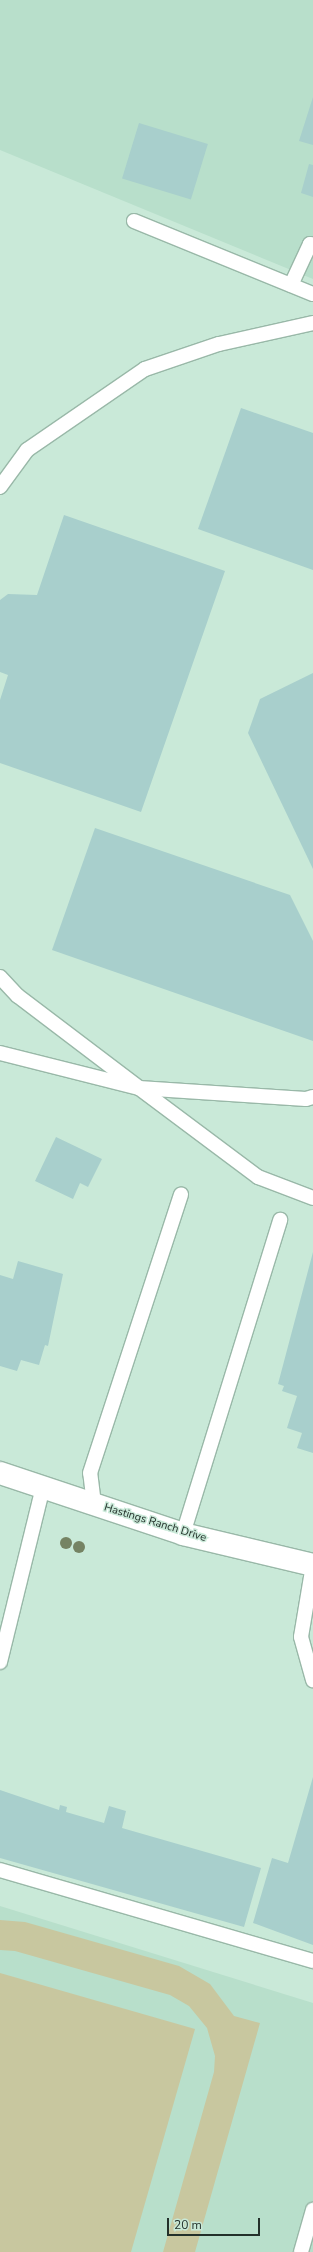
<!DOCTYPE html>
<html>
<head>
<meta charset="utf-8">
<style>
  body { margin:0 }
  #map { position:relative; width:313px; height:2252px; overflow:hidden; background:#c9e9d8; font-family:"Nunito Sans",sans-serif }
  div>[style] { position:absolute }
  .built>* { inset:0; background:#b8dfcb }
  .green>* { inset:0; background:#c8c79f }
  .building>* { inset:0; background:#a8cfcc; transform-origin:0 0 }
  .roads { filter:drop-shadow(1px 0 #99b8a8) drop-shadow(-1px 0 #99b8a8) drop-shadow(0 1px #99b8a8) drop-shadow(0 -1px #99b8a8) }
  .service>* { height:14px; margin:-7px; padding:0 7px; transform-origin:7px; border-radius:7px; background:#fff }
  .minor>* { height:22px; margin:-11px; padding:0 11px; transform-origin:11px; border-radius:11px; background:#fff }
  .trees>* { width:12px; height:12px; margin:-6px; border-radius:50%; background:#758363 }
  span { translate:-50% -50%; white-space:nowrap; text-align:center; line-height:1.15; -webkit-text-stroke:3px #c9e9d8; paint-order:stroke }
  .street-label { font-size:11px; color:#23302a }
  .scale { position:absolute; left:167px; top:2218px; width:93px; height:18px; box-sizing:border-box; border:2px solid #23302a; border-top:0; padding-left:5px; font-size:12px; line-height:14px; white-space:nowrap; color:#23302a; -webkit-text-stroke:3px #c9e9d8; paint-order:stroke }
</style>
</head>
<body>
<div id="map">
  <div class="built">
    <div style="clip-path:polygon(0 0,313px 0,313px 279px,0 150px)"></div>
    <div style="clip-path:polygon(0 1906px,313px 2003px,313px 2252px,0 2252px)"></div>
  </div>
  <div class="green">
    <div style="clip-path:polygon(0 1920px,25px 1922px,179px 1966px,210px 1984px,234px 2016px,260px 2023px,195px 2252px,163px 2252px,214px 2072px,215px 2056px,207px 2028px,189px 2006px,170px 1995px,15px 1951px,0 1950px)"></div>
    <div style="clip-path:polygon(0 1973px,195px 2029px,131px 2252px,0 2252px)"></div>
  </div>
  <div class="building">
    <div style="clip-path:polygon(313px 97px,313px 145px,299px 141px)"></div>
    <div style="left:139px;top:123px;width:72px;height:58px;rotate:17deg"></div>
    <div style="clip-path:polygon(309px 164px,313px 165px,313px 197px,301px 193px)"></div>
    <div style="clip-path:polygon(241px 408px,313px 433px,313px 570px,198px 529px)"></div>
    <div style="clip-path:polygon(64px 515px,225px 571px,141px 812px,0 763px,0 700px,8px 675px,0 672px,0 600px,8px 594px,37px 595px)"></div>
    <div style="clip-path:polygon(313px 673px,313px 869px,248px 733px,260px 699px)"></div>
    <div style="clip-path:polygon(95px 828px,290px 895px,313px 941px,313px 1041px,52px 950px)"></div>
    <div style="clip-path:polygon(56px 1137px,102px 1159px,88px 1187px,80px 1183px,73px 1199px,35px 1181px)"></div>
    <div style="clip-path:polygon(313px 1252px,313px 1453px,297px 1448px,302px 1433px,287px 1428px,297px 1396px,282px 1391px,284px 1386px,278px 1384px)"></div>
    <div style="clip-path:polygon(18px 1261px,63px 1274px,48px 1346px,45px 1345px,39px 1365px,21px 1360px,17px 1371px,0 1366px,0 1275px,13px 1279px)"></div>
    <div style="clip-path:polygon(313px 1777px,313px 1945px,253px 1923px,272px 1858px,288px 1863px)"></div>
    <div style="clip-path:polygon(0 1790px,59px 1810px,60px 1805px,67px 1807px,66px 1812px,104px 1823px,109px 1806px,126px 1811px,122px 1828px,261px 1868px,244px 1927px,0 1858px)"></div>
  </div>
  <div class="roads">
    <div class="service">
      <div style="left:134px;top:221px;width:193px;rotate:22.2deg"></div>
      <div style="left:291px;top:285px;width:45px;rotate:-65.1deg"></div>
      <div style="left:310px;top:244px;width:3px;rotate:18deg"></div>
      <div style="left:0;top:487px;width:46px;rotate:-53.9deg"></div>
      <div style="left:27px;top:450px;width:143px;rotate:-34.5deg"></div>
      <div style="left:145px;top:369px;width:78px;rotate:-18.7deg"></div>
      <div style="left:219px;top:344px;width:96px;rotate:-12.6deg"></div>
      <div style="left:0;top:977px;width:26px;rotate:47deg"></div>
      <div style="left:18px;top:996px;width:152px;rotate:37.2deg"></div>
      <div style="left:139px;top:1088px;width:167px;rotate:3.8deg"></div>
      <div style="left:306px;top:1099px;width:7px;rotate:-16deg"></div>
      <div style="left:0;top:1053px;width:143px;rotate:14.1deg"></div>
      <div style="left:139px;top:1088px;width:149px;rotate:36.8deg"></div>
      <div style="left:258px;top:1177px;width:59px;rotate:20.9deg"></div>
      <div style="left:94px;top:1504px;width:31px;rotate:-97deg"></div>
      <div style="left:90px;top:1473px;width:293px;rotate:-71.9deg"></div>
      <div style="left:183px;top:1534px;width:329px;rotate:-72.8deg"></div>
      <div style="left:313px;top:1565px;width:73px;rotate:99.5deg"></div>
      <div style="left:301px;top:1637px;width:45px;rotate:74.4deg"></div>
      <div style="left:0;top:1662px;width:180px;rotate:-76.2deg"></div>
      <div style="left:0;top:1870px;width:326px;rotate:16.2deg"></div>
      <div style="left:301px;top:2252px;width:44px;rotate:-74.1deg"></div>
    </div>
    <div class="minor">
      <div style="left:0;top:1473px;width:193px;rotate:18.4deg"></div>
      <div style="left:183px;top:1534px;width:134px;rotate:13.4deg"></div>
    </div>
  </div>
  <div class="trees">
    <div style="left:66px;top:1543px"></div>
    <div style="left:79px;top:1547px"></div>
  </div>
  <div class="street-label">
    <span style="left:155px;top:1523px;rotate:17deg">Hastings Ranch Drive</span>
  </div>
  <div class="scale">20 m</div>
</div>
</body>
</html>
